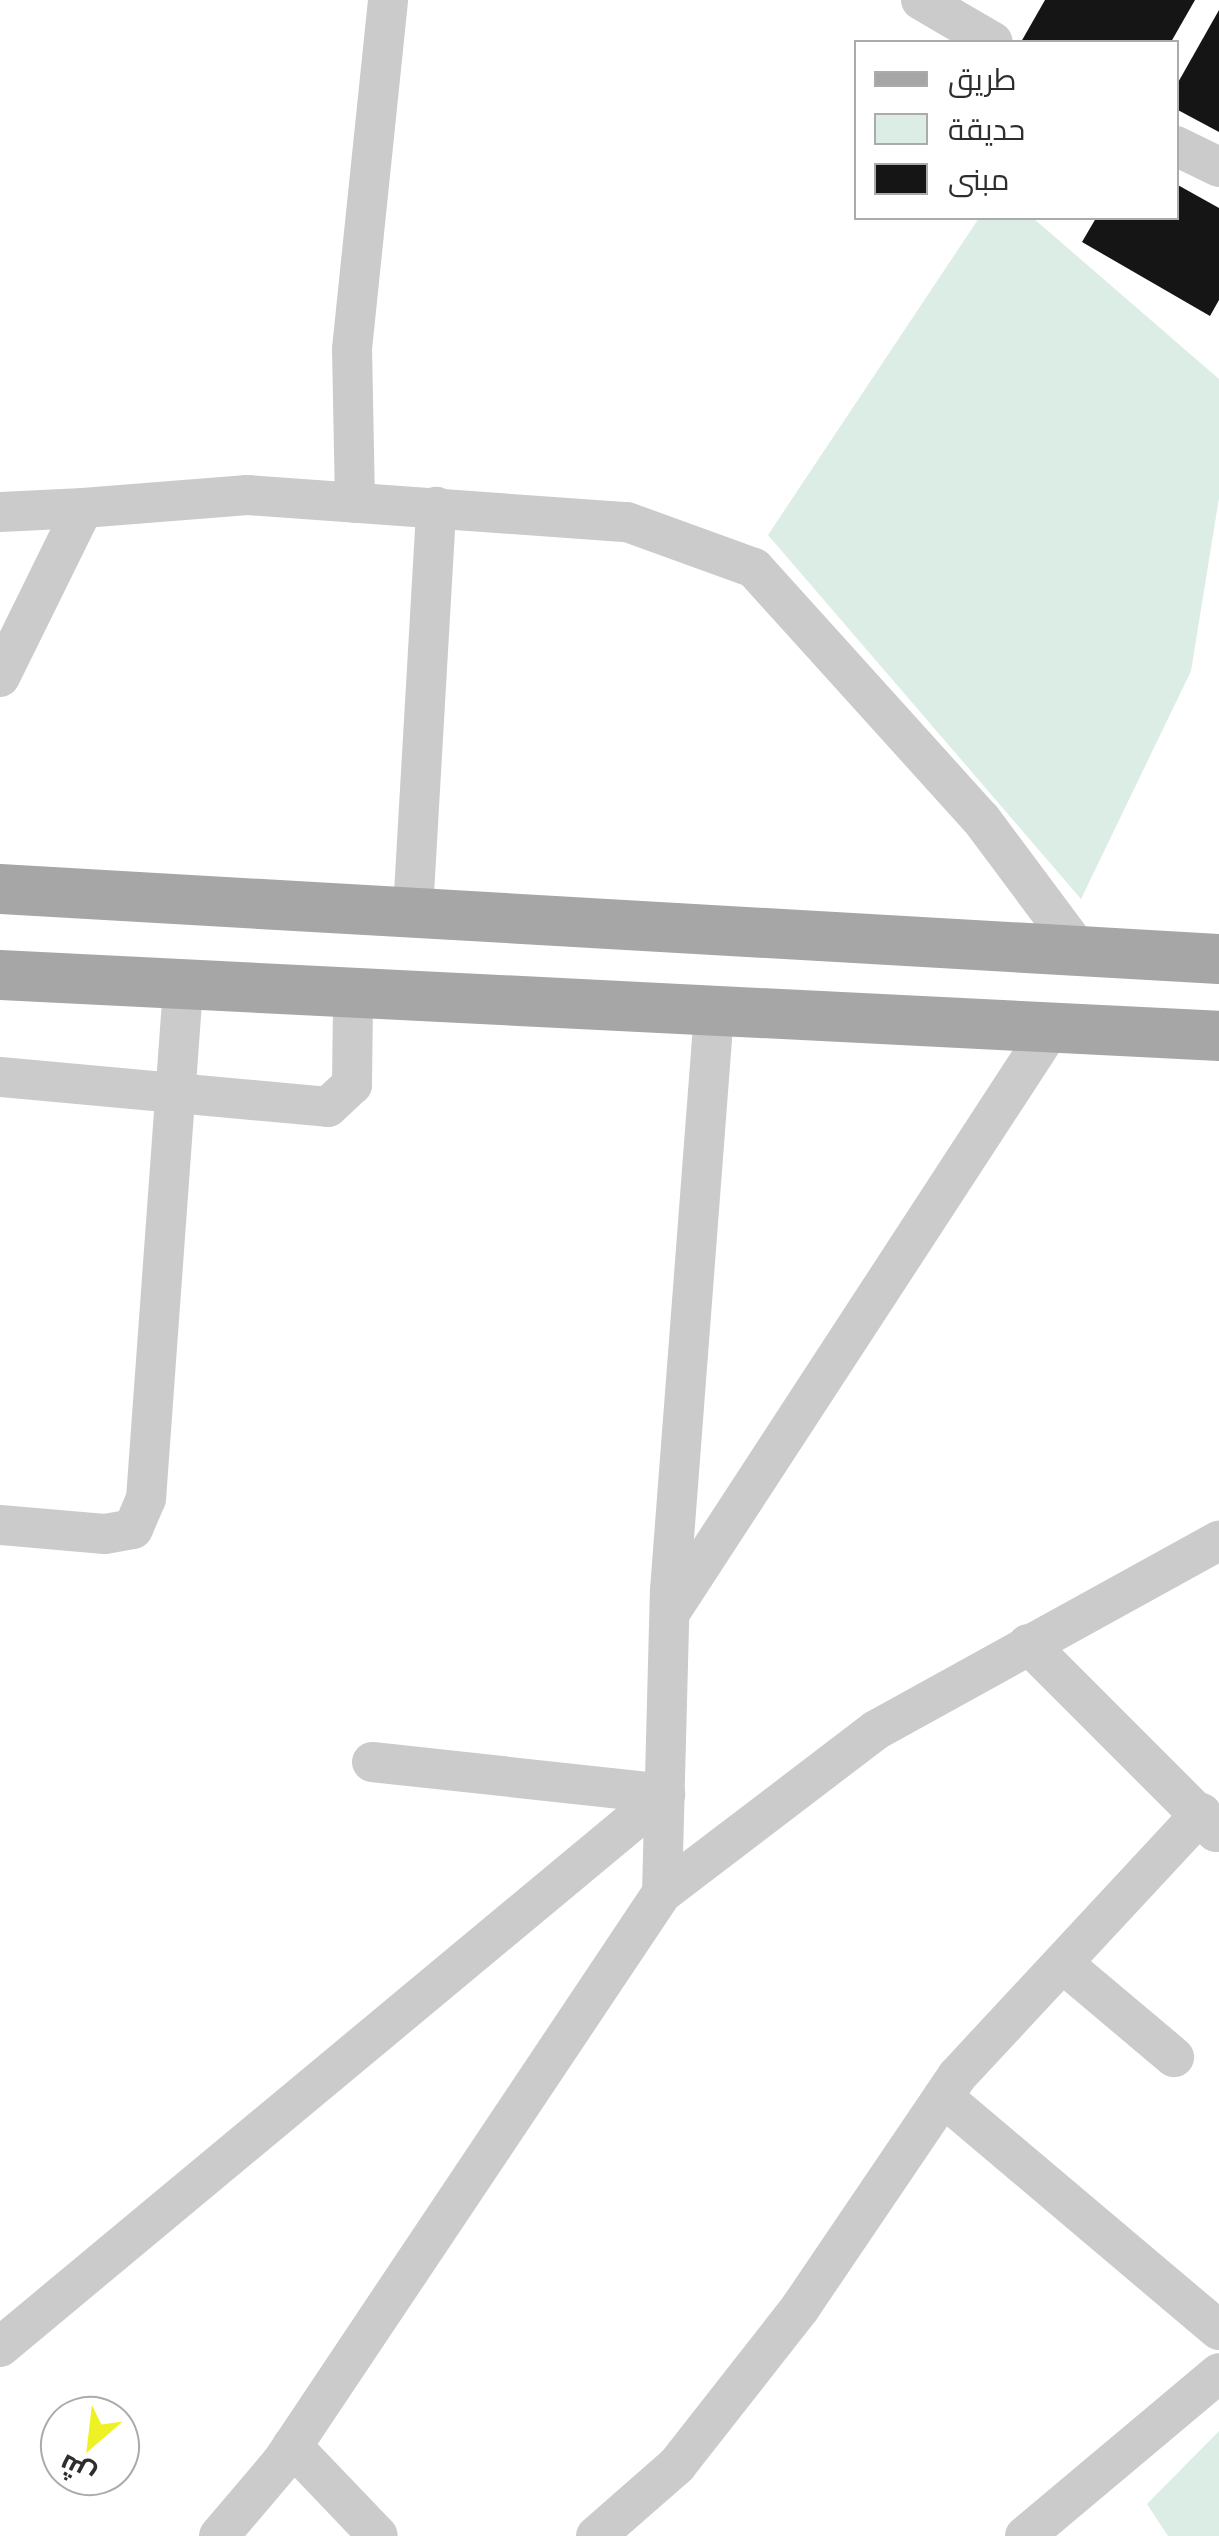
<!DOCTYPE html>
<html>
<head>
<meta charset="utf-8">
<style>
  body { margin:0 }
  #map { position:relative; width:1219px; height:2536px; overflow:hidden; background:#fff; font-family:"Titillium Web",Cairo,sans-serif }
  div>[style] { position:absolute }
  .green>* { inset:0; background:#dbede5 }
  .building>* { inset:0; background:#151515 }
  .minor>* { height:40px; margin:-20px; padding:0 20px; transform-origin:20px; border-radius:20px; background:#cbcbcb }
  .major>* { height:50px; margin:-25px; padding:0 25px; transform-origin:25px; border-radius:25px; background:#a6a6a6 }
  span { translate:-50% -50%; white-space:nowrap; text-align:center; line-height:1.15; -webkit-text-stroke:10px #fff; paint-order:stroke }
  .legend { position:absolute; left:854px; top:40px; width:325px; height:180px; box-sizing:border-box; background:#fff; border:2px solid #ababab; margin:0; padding:12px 18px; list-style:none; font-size:30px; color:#2e2e2e }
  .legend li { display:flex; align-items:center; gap:20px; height:50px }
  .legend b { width:50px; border:2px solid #ababab }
  .north { position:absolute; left:40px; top:2396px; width:100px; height:100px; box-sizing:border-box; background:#fff; border:2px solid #ababab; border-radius:50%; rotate:208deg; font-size:28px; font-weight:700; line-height:40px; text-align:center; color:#2e2e2e }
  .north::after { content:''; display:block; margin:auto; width:35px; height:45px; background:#eef224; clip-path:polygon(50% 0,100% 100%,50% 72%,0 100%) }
</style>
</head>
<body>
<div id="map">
  <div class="green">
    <div style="clip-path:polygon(979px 218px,1033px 218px,1219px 379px,1219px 498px,1191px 671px,1081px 899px,768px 535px)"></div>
    <div style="clip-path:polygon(1219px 2431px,1219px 2536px,1168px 2536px,1147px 2504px)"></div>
  </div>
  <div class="building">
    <div style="clip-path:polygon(1045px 0,1195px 0,1171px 42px,1021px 42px)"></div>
    <div style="clip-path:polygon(1219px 10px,1219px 132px,1176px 109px,1176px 86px)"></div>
    <div style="clip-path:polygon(1176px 184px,1219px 208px,1219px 300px,1210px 316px,1082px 242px,1096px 218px,1176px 218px)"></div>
  </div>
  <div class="minor">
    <div style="left:921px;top:0;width:83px;rotate:30.3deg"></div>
    <div style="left:1176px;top:146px;width:48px;rotate:26deg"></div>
    <div style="left:355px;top:503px;width:154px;rotate:-91.1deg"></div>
    <div style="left:352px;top:349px;width:351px;rotate:-84.1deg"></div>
    <div style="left:0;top:512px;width:83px;rotate:-2.8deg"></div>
    <div style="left:0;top:677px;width:188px;rotate:-63.8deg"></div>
    <div style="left:83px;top:508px;width:165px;rotate:-4.5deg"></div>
    <div style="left:247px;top:495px;width:381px;rotate:4.1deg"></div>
    <div style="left:627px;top:522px;width:135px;rotate:19.9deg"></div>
    <div style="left:754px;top:568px;width:338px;rotate:47.9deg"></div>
    <div style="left:981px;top:819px;width:157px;rotate:53.3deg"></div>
    <div style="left:413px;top:911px;width:405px;rotate:-86.7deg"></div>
    <div style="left:0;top:1077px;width:329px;rotate:5.2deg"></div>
    <div style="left:328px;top:1107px;width:33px;rotate:-43deg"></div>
    <div style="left:352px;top:1085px;width:86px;rotate:-89.3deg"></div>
    <div style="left:0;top:1525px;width:105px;rotate:4.9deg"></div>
    <div style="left:105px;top:1534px;width:28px;rotate:-10deg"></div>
    <div style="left:133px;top:1529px;width:33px;rotate:-67deg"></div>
    <div style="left:146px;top:1499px;width:512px;rotate:-85.86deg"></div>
    <div style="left:671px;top:1611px;width:696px;rotate:-56.9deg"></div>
    <div style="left:1028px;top:1644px;width:266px;rotate:45deg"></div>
    <div style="left:372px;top:1762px;width:295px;rotate:6.2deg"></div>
    <div style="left:662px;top:1893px;width:303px;rotate:-88.5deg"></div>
    <div style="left:670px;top:1590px;width:579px;rotate:-85.64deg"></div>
    <div style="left:1067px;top:1967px;width:140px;rotate:40.1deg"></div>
    <div style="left:943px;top:2097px;width:361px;rotate:40.2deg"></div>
    <div style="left:0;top:2347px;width:865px;rotate:-39.75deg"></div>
    <div style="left:292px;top:2446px;width:124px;rotate:46.3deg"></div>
    <div style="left:219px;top:2536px;width:96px;rotate:-49.7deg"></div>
    <div style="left:281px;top:2463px;width:686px;rotate:-56.24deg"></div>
    <div style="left:662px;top:1893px;width:269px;rotate:-37.3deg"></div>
    <div style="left:876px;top:1730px;width:392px;rotate:-28.9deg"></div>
    <div style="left:596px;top:2536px;width:108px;rotate:-41.2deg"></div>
    <div style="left:677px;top:2465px;width:199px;rotate:-51.9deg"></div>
    <div style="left:800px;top:2308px;width:280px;rotate:-55.9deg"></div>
    <div style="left:957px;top:2076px;width:359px;rotate:-47.1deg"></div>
    <div style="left:1025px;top:2536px;width:253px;rotate:-40deg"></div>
  </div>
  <div class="major">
    <div style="left:0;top:889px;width:1221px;rotate:3.29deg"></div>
    <div style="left:0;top:975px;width:1221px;rotate:2.86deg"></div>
  </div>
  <ul class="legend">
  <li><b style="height:12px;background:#a6a6a6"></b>طريق</li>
  <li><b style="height:28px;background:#dbede5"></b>حديقة</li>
  <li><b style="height:28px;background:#151515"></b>مبنى</li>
  </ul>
  <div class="north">ش</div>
</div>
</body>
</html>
